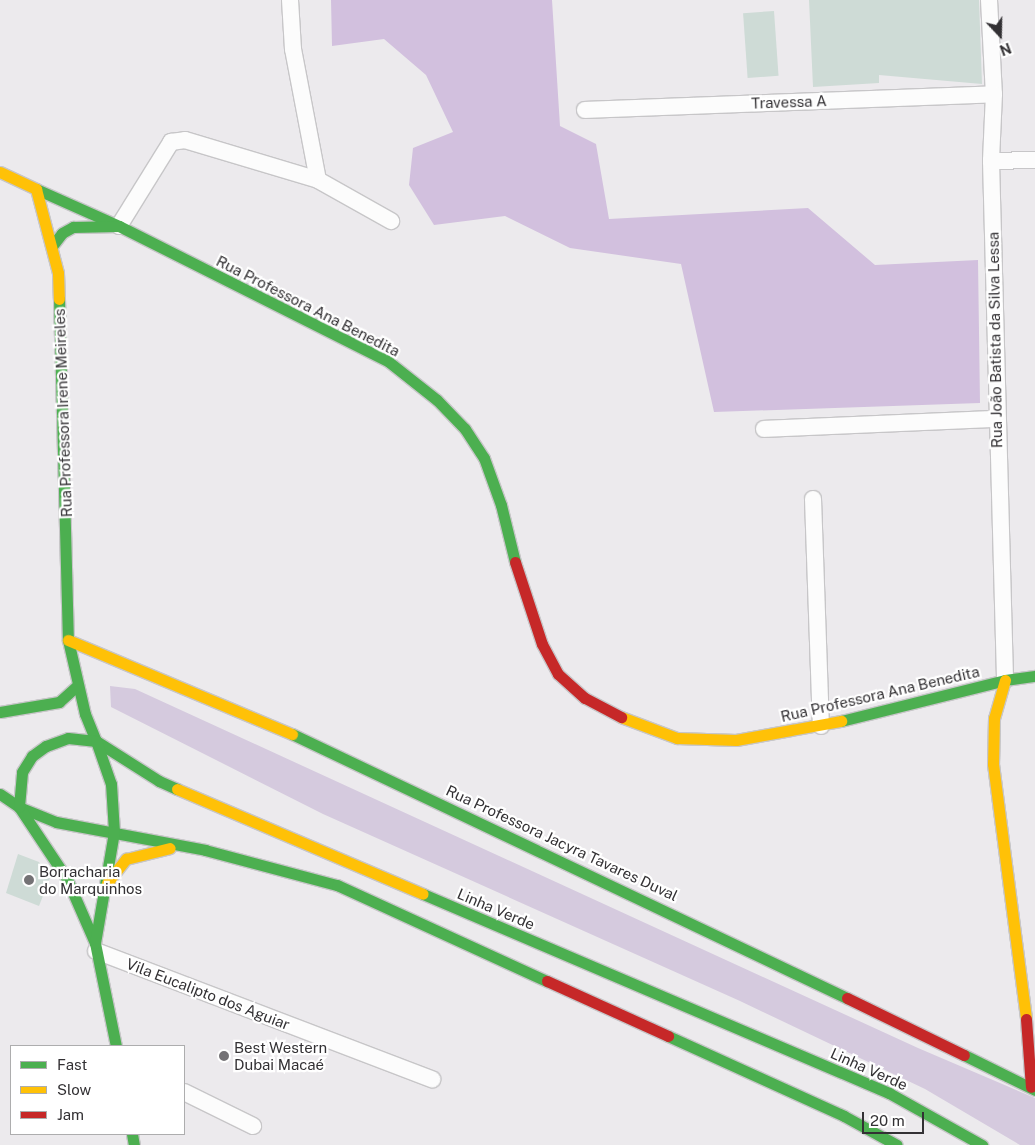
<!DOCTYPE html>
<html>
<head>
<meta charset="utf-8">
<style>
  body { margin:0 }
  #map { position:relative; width:1035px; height:1145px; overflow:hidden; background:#eceaed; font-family:"Public Sans",sans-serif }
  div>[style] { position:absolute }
  .green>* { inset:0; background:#d5cade }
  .forest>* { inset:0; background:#d2c0de }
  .building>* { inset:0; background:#cedbd6; transform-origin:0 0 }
  .roads { filter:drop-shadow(1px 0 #c7c6c8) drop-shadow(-1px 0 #c7c6c8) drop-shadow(0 1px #c7c6c8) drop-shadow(0 -1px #c7c6c8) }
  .street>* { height:16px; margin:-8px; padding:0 8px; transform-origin:8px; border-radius:8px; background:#fcfcfc }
  .fast>* { height:11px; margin:-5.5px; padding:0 5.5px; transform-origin:5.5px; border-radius:5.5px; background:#4caf50 }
  .slow>* { height:11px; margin:-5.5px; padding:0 5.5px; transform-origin:5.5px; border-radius:5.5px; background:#ffc107 }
  .jam>* { height:11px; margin:-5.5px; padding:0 5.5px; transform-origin:5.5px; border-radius:5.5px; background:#c62828 }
  .dots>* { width:14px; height:14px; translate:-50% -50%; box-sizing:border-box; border:2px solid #fff; border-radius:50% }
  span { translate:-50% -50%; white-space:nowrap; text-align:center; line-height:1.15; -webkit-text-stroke:4.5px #fff; paint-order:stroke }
  .street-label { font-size:15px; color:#333134 }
  .poi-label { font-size:15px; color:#333134 }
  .left { translate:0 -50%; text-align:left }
  .legend { position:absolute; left:10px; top:1045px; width:175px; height:90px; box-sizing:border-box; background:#fff; border:1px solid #adadae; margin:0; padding:6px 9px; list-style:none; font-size:15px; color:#333134 }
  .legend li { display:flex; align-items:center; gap:10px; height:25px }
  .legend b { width:25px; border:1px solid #adadae }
  .north { position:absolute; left:975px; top:10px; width:50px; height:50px; -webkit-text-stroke:4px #fff; paint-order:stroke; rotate:159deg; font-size:14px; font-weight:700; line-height:20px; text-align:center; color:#333134 }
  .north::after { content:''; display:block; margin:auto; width:18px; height:22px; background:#333134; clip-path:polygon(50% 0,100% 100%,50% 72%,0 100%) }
  .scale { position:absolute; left:862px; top:1112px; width:62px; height:22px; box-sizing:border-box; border:2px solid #333134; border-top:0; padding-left:6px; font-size:15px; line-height:18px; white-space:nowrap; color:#333134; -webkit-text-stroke:4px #fff; paint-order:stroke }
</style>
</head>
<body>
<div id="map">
  <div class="green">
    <div style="clip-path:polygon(110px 686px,135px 689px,918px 1048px,1035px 1098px,1035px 1145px,1020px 1145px,925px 1089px,740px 1001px,323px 814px,111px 707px)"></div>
  </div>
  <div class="forest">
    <div style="clip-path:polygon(331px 0,552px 0,560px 126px,596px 144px,609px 219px,808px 208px,875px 265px,978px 260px,980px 403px,714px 412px,681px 264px,570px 248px,505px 216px,434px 225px,409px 185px,413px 148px,453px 132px,426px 75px,384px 39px,332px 46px)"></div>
  </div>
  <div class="building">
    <div style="clip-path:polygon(809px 0,979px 0,982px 84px,879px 75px,879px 83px,813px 87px)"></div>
    <div style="left:774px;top:11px;width:65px;height:31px;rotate:86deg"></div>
    <div style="clip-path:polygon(18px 854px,39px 862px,50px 878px,39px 906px,6px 893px)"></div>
  </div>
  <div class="roads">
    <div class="street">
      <div style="left:290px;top:0;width:49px;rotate:86.5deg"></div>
      <div style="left:293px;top:49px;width:133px;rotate:79.2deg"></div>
      <div style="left:989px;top:0;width:94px;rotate:87deg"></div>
      <div style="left:994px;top:94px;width:67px;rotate:92.6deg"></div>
      <div style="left:991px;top:161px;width:519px;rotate:88.45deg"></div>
      <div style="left:585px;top:110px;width:409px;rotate:-2.2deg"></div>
      <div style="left:991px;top:161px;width:44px;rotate:-1.3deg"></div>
      <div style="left:119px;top:226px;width:99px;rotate:-58.2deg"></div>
      <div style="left:171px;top:142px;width:14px;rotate:-8deg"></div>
      <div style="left:185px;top:140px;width:139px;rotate:16.7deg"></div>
      <div style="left:318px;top:180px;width:84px;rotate:29.3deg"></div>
      <div style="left:764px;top:429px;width:232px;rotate:-2.5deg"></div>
      <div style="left:813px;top:499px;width:227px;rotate:88deg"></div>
      <div style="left:96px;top:951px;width:360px;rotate:20.9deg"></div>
      <div style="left:184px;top:1092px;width:77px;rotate:26.2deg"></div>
    </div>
    <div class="fast">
      <div style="left:36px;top:189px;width:91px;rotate:24deg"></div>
      <div style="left:119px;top:226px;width:302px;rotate:26.7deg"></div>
      <div style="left:389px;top:362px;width:61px;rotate:38.4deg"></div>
      <div style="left:437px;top:400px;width:40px;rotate:46deg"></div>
      <div style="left:465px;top:429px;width:35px;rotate:57deg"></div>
      <div style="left:484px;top:458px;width:50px;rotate:70.1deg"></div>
      <div style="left:501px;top:505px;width:59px;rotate:76.2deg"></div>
      <div style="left:52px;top:246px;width:16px;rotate:-52deg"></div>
      <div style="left:62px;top:233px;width:13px;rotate:-29deg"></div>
      <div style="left:73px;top:227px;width:46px;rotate:-1.2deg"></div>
      <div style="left:59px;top:299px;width:341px;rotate:88.5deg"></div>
      <div style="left:68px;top:640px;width:76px;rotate:77.1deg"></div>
      <div style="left:85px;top:714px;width:29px;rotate:68deg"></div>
      <div style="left:96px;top:741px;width:75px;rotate:32.4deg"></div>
      <div style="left:159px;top:781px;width:20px;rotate:24deg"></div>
      <div style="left:0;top:712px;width:60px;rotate:-9.6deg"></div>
      <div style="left:59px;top:702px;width:25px;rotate:-42deg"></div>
      <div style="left:841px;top:721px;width:169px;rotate:-14deg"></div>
      <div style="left:1005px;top:680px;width:30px;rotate:-8deg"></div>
      <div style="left:292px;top:734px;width:615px;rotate:25.44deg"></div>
      <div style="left:0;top:794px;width:23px;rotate:34deg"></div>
      <div style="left:19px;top:807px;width:40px;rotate:22deg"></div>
      <div style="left:56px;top:822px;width:152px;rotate:10.6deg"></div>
      <div style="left:205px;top:850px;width:137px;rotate:14.9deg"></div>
      <div style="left:337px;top:885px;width:231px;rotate:24.6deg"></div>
      <div style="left:19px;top:807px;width:87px;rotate:56.3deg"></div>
      <div style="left:67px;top:879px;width:70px;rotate:66.4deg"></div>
      <div style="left:95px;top:943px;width:105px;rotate:78.5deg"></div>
      <div style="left:19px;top:807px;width:35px;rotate:-85deg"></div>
      <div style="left:22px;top:772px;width:19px;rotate:-58deg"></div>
      <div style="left:32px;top:756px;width:17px;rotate:-36deg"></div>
      <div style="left:46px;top:746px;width:23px;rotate:-20deg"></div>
      <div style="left:68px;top:738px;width:28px;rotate:6deg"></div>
      <div style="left:96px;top:741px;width:46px;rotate:70.8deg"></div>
      <div style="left:111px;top:784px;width:48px;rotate:86.4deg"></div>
      <div style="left:423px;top:894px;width:507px;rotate:23.12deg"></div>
      <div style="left:889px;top:1093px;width:107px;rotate:29.2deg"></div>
      <div style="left:95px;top:943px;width:113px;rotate:-80.3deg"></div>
      <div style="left:668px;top:1036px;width:193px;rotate:24.4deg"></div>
      <div style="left:844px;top:1116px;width:60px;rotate:28.7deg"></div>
      <div style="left:964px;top:1055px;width:79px;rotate:26.2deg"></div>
      <div style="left:132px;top:1134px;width:11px;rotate:80deg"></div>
    </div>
    <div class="slow">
      <div style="left:0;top:172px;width:40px;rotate:25deg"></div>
      <div style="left:36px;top:189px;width:87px;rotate:75.3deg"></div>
      <div style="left:58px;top:273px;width:26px;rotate:88deg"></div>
      <div style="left:68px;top:640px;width:243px;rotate:22.8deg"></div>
      <div style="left:1005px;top:680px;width:40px;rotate:106deg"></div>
      <div style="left:994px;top:718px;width:46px;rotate:91.2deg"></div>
      <div style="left:993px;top:764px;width:257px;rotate:82.6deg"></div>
      <div style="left:621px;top:717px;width:60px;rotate:20.6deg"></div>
      <div style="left:677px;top:738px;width:59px;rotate:1.9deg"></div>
      <div style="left:736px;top:740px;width:107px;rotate:-10.3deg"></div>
      <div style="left:177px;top:789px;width:267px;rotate:23.1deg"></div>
      <div style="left:107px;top:883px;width:31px;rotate:-52deg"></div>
      <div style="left:126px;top:859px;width:45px;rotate:-14deg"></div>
    </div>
    <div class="jam">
      <div style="left:515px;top:562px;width:86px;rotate:71.8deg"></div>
      <div style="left:542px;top:644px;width:34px;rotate:62deg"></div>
      <div style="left:558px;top:674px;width:36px;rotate:42deg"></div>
      <div style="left:585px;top:698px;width:41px;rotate:27.8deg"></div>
      <div style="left:547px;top:981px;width:133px;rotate:24.4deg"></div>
      <div style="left:847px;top:998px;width:130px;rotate:26deg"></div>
      <div style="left:1026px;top:1019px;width:68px;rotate:85.8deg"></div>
    </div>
  </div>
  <div class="dots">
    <div style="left:29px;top:880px;background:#747275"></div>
    <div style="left:224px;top:1056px;background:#747275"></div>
  </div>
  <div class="street-label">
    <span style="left:789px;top:102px;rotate:-2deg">Travessa A</span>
    <span style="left:308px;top:306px;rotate:27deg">Rua Professora Ana Benedita</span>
    <span style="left:995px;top:340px;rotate:-91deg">Rua João Batista da Silva Lessa</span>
    <span style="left:63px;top:413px;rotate:-92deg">Rua Professora Irene Meireles</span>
    <span style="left:880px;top:694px;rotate:-13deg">Rua Professora Ana Benedita</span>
    <span style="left:562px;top:843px;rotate:25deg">Rua Professora Jacyra Tavares Duval</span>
    <span style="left:496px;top:909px;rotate:23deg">Linha Verde</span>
    <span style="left:208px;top:994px;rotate:21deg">Vila Eucalipto dos Aguiar</span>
    <span style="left:869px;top:1069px;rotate:24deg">Linha Verde</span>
  </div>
  <div class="poi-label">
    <span class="left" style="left:39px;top:880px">Borracharia<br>do Marquinhos</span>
    <span class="left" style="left:234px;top:1056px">Best Western<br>Dubai Macaé</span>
  </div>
  <ul class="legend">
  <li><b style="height:6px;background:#4caf50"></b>Fast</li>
  <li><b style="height:6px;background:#ffc107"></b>Slow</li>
  <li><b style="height:6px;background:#c62828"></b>Jam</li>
  </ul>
  <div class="north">N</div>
  <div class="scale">20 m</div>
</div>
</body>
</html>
